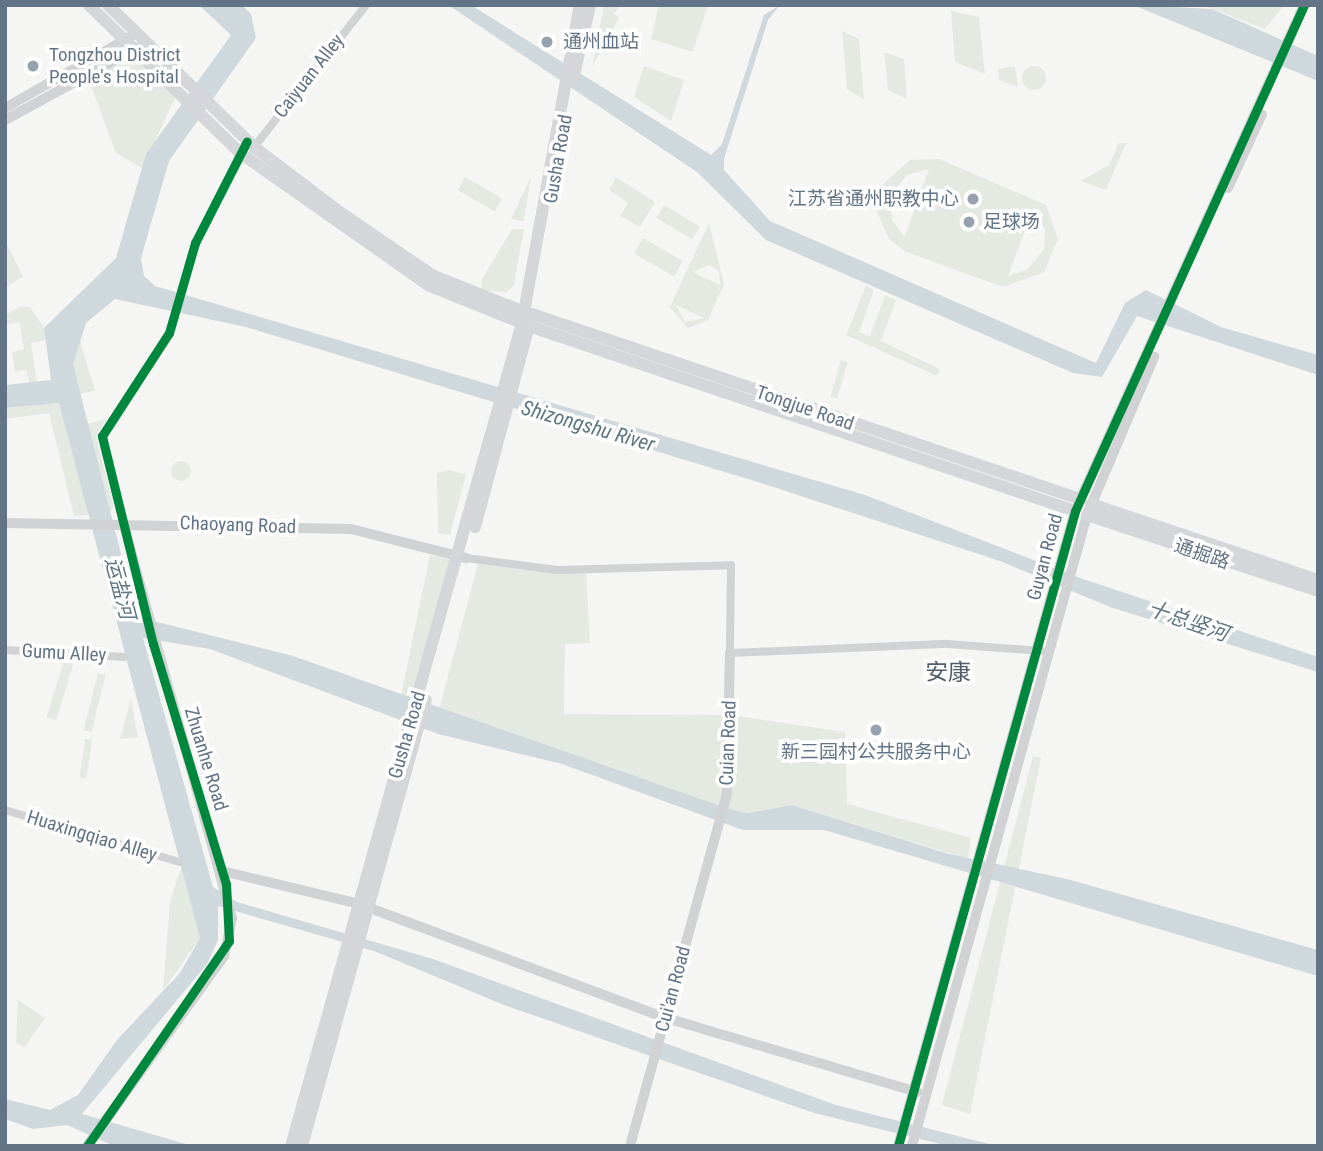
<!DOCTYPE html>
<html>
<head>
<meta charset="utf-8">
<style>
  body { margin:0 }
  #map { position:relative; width:1323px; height:1151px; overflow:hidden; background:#f5f6f4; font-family:"Roboto Condensed","Noto Sans SC",sans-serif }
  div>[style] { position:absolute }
  .green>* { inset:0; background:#e4e9e2; transform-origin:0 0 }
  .round { border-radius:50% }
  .water>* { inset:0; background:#cfd8dc }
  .minor>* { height:8px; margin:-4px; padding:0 4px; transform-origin:4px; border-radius:4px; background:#d1d2d3 }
  .tertiary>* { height:10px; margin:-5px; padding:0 5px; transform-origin:5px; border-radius:5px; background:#d1d2d3 }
  .secondary>* { height:12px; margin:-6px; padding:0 6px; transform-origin:6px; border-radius:6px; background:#d4d6d9 }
  .cycleway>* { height:9px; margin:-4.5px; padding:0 4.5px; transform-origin:4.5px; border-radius:4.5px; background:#00873e }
  .dots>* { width:19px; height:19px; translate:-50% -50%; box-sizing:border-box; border:4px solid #fff; border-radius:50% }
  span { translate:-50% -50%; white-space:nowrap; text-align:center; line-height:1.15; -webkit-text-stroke:7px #fff; paint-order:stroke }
  .poi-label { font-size:19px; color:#637487 }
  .left { translate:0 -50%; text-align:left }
  .right { translate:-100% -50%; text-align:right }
  .street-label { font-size:19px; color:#637487 }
  .water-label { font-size:21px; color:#5f7783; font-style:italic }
  .quarter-label { font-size:23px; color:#515e6b }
  .frame { position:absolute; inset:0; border:7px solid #637487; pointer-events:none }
</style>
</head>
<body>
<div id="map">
  <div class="green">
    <div style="clip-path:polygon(604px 5px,620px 5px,614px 14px,619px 18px,592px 67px)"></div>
    <div style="clip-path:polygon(659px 5px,708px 5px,693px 52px,651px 39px)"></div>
    <div style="clip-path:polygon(1202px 5px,1284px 5px,1265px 29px)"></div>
    <div style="clip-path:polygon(951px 11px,979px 17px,985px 74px,955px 62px)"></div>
    <div style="clip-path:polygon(842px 31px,859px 39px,864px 99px,847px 90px)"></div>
    <div style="clip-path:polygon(137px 51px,178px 92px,142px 168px,116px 153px,88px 78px)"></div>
    <div style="clip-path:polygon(884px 52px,904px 59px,907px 99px,888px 90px)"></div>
    <div class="round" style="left:1022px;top:66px;width:24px;height:24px"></div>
    <div style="clip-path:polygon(644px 66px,684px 80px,671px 121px,634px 97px)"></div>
    <div style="clip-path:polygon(1015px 66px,1018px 87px,999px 80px,998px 69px)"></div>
    <div style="clip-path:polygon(1119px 143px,1126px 143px,1106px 190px,1081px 181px,1109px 165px)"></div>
    <div style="clip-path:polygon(evenodd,939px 159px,1046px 205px,1058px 239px,1044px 272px,1003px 287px,906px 252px,889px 239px,877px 212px,883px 184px,910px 160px,939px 159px,929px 169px,905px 236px,904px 236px,892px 220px,891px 195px,907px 175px,929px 169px,939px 159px,1033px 208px,1045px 230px,1044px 249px,1028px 269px,1008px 276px,1033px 208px)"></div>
    <div style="clip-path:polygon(531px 176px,524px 221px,511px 219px)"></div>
    <div style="left:465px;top:177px;width:43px;height:15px;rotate:30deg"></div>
    <div style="clip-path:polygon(616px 177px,655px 202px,640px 227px,620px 216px,628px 203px,609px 190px)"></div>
    <div style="left:664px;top:205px;width:42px;height:15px;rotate:31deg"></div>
    <div style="clip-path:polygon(evenodd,709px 223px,724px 284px,708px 320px,688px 328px,670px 307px,709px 223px,709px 265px,719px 271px,720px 285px,693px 272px,709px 265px,709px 223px,676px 305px,704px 318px,685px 322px,676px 305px)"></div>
    <div style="clip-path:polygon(512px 229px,524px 229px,514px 285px,507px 292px,482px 291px,482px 279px)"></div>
    <div style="left:643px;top:238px;width:46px;height:18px;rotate:30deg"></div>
    <div style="clip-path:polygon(5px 240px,23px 277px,7px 286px,5px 299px)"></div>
    <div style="clip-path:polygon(866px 286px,874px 290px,859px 332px,870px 336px,885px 295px,896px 300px,881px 341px,940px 369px,937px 376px,846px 335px)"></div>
    <div style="clip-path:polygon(21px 306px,30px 307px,44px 328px,46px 340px,31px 343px,37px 383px,30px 384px,26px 370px,15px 372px,12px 352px,24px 349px,19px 322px,5px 324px,5px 315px)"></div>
    <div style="clip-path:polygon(79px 337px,95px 391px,79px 394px,73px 364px)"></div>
    <div style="left:841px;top:360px;width:7px;height:38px;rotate:16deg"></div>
    <div style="clip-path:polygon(59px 403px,89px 515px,74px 516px,49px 413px,5px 419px,5px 408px)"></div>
    <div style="clip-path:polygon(106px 419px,96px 436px,114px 508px,108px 513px,86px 424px)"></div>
    <div class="round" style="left:171px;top:461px;width:20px;height:20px"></div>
    <div style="clip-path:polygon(450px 470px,466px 475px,450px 535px,438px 533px,437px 473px)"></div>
    <div style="clip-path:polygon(430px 555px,450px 560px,410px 700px,401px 695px)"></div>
    <div style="clip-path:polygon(479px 560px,586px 570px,590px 643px,565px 644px,564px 714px,730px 715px,845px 732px,847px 804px,971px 838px,968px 859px,792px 805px,748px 813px,729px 809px,439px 710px)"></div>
    <div style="left:64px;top:660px;width:10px;height:60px;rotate:17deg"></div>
    <div style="left:98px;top:673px;width:8px;height:59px;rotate:14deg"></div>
    <div style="clip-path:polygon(131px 699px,138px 737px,120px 739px)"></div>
    <div style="left:85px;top:739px;width:7px;height:39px;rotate:8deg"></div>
    <div style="clip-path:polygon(1033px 756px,1041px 758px,970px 1114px,942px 1105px)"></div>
    <div style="clip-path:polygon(183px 863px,200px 938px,163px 991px,170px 901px)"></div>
    <div style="clip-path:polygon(18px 1000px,45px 1018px,25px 1047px,16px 1043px)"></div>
  </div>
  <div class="water">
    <div style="clip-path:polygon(199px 5px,242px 5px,251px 14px,256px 38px,169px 161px,141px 258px,144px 276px,155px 286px,865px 495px,1080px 578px,1318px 657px,1318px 672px,1110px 607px,1000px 561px,761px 483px,246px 327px,115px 299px,86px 323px,73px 364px,137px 617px,293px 656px,729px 809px,748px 813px,792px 805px,949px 854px,1067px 879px,1318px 950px,1318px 976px,824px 830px,743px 830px,562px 764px,438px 734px,210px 649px,143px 638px,213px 887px,237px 902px,433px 959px,836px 1105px,997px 1146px,949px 1146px,814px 1113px,504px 1005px,374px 951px,218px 906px,218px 940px,207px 964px,82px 1114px,193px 1146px,114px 1146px,67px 1125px,33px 1129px,5px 1119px,5px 1099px,50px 1110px,78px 1095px,117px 1040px,180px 973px,200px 938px,59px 403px,5px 408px,5px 385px,51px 380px,44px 328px,116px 258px,146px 154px,231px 35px)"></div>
    <div style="clip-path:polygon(448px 5px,471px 5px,711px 155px,722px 144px,764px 15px,780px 5px,768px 20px,724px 159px,724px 170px,770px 221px,1096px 363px,1125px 303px,1146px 290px,1221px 327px,1318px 355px,1318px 375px,1137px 316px,1102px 377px,1073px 373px,766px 240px,697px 172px)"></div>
    <div style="clip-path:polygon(1133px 5px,1212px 9px,1318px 56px,1318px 81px)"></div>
  </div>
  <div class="minor">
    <div style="left:254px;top:147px;width:181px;rotate:-51.7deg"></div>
    <div style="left:123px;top:521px;width:88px;rotate:-103.9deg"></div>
    <div style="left:102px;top:436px;width:123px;rotate:-57deg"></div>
    <div style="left:169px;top:333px;width:94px;rotate:-73.9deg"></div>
    <div style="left:195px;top:243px;width:114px;rotate:-63deg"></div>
    <div style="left:466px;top:558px;width:92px;rotate:7.5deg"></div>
    <div style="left:557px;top:570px;width:174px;rotate:-1.6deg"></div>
    <div style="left:731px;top:565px;width:88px;rotate:90.7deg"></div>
    <div style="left:5px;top:650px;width:119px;rotate:3.4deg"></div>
    <div style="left:730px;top:653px;width:218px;rotate:-2.4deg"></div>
    <div style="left:948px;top:644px;width:94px;rotate:4.3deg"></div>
    <div style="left:5px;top:810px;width:182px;rotate:16.6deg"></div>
  </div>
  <div class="tertiary">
    <div style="left:5px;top:108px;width:144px;rotate:-29.6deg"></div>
    <div style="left:5px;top:120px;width:155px;rotate:-28.6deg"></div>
    <div style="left:1228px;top:188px;width:81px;rotate:-65.3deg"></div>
    <div style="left:5px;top:523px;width:346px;rotate:1deg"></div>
    <div style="left:351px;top:529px;width:119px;rotate:14.2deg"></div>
    <div style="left:222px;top:871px;width:141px;rotate:13.5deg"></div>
    <div style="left:359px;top:904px;width:327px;rotate:20.4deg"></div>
    <div style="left:666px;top:1018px;width:262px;rotate:16.4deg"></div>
    <div style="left:87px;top:1146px;width:234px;rotate:-54.2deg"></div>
    <div style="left:224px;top:956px;width:39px;rotate:-78deg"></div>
    <div style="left:232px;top:918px;width:412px;rotate:-105.4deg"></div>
    <div style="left:630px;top:1146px;width:366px;rotate:-74.6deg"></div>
    <div style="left:727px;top:793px;width:140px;rotate:-88.8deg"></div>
    <div style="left:898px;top:1146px;width:659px;rotate:-74.42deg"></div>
    <div style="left:1075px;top:511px;width:555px;rotate:-65.65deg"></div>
    <div style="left:912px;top:1146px;width:655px;rotate:-74.5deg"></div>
    <div style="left:1087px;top:515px;width:172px;rotate:-67deg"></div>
  </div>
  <div class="secondary">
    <div style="left:89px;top:5px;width:210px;rotate:44.4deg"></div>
    <div style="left:239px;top:152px;width:233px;rotate:35.1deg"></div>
    <div style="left:430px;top:286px;width:99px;rotate:21.9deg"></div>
    <div style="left:108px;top:5px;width:204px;rotate:44.2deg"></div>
    <div style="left:254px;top:147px;width:113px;rotate:37.1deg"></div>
    <div style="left:344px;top:215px;width:107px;rotate:34.3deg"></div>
    <div style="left:432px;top:275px;width:99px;rotate:21.9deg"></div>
    <div style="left:573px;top:80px;width:77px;rotate:-77.2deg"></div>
    <div style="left:532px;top:314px;width:578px;rotate:18.65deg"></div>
    <div style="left:529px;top:326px;width:576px;rotate:18.72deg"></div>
    <div style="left:1091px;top:504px;width:239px;rotate:18.5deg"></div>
    <div style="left:1087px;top:515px;width:243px;rotate:18.2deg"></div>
    <div style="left:475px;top:527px;width:209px;rotate:-75deg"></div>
    <div style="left:291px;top:1146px;width:855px;rotate:-74.32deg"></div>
    <div style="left:522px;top:323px;width:323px;rotate:-79.7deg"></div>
    <div style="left:302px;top:1146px;width:463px;rotate:-74.5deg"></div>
  </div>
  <div class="cycleway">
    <div style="left:87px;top:1146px;width:249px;rotate:-55.3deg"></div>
    <div style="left:229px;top:941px;width:57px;rotate:-93deg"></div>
    <div style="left:226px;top:884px;width:251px;rotate:-106.9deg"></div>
    <div style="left:153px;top:644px;width:214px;rotate:-103.8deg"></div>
    <div style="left:102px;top:436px;width:123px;rotate:-57deg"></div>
    <div style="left:169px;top:333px;width:94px;rotate:-73.9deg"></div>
    <div style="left:195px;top:243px;width:114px;rotate:-63deg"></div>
    <div style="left:898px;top:1146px;width:659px;rotate:-74.42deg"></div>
    <div style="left:1075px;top:511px;width:555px;rotate:-65.65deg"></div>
  </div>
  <div class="dots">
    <div style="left:547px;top:42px;background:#96a2ad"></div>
    <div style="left:33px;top:66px;background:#96a2ad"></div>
    <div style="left:973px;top:199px;background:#96a2ad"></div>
    <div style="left:969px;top:222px;background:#96a2ad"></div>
    <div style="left:876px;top:730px;background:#96a2ad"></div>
  </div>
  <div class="poi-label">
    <span class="left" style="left:563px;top:42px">通州血站</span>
    <span class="left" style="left:49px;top:66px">Tongzhou District<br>People's Hospital</span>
    <span class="right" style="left:959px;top:199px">江苏省通州职教中心</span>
    <span class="left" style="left:983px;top:222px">足球场</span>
    <span style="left:876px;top:752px">新三园村公共服务中心</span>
  </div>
  <div class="street-label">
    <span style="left:309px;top:76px;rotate:-52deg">Caiyuan Alley</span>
    <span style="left:558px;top:159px;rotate:-80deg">Gusha Road</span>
    <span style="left:805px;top:408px;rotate:19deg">Tongjue Road</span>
    <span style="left:238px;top:525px;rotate:2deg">Chaoyang Road</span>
    <span style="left:1202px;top:554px;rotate:19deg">通掘路</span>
    <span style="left:1045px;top:557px;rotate:-75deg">Guyan Road</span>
    <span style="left:64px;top:653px;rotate:3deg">Gumu Alley</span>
    <span style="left:407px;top:735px;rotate:-74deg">Gusha Road</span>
    <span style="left:728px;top:743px;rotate:-88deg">Cuian Road</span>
    <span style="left:206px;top:759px;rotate:73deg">Zhuanhe Road</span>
    <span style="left:92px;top:836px;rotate:17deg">Huaxingqiao Alley</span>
    <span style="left:673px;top:989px;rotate:-75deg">Cui'an Road</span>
  </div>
  <div class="water-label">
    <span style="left:588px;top:426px;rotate:16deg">Shizongshu River</span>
    <span style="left:120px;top:588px;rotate:75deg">运盐河</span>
    <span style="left:1188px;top:621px;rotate:19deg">十总竖河</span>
  </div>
  <div class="quarter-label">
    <span style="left:948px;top:673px">安康</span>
  </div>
  <div class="frame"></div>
</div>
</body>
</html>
